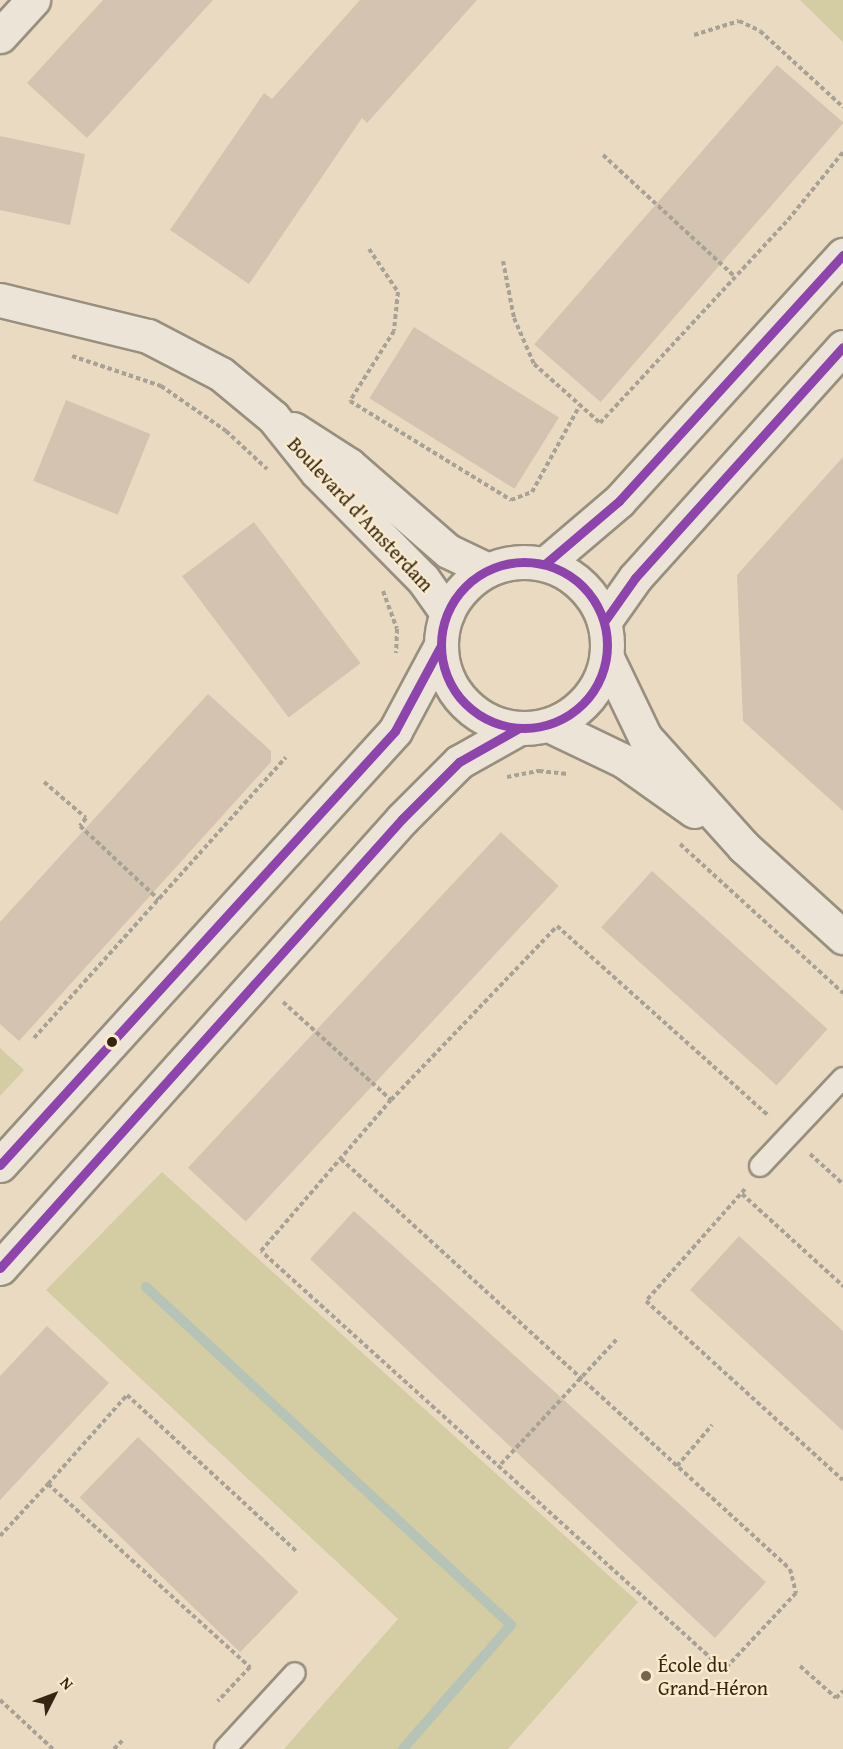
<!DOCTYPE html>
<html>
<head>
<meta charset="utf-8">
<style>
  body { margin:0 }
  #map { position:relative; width:843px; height:1749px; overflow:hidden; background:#e9dac1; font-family:"Gentium Book Plus",serif }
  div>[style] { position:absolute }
  .green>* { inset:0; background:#d4cca2 }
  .stream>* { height:10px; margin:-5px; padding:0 5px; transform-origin:5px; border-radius:5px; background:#b6c4b7 }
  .building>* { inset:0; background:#d4c3b0; transform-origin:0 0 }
  .path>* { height:4px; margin-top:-2px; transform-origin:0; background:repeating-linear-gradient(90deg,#a8a296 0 4.5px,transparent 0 7.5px) }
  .roads { filter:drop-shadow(2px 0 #998f7e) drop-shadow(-2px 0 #998f7e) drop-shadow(0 2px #998f7e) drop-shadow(0 -2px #998f7e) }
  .service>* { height:20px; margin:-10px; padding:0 10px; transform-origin:10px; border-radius:10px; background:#ece4d7 }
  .minor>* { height:33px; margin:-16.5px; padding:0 16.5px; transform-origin:16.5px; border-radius:16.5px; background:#ece4d7 }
  .tertiary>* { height:33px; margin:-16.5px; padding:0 16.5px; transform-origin:16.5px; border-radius:16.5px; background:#ece4d7 }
  .secondary>* { height:33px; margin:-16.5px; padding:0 16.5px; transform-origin:16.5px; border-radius:16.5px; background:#ece4d7 }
  .secondary>.ring { margin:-16.5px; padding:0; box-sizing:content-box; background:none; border:33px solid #ece4d7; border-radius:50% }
  .bus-1>* { height:9px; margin:-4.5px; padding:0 4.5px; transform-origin:4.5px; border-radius:4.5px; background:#8e44ad }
  .bus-1>.ring { margin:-4.5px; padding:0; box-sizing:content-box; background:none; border:9px solid #8e44ad; border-radius:50% }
  .dots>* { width:16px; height:16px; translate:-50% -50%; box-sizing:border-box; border:3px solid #fbeacc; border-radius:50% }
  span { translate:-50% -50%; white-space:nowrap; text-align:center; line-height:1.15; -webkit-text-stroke:4.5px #fbeacc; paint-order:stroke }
  .street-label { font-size:20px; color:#342611 }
  .poi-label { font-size:20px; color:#342611 }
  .left { translate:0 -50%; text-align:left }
  .north { position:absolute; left:24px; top:1665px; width:60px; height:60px; -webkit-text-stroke:4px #fbeacc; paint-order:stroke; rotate:48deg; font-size:16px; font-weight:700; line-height:24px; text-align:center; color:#342611 }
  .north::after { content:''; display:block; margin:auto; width:21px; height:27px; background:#342611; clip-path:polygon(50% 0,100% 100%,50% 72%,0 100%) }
</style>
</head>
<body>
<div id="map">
  <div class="green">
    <div style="clip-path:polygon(800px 0,843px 0,843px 42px)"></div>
    <div style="clip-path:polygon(0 1048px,24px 1070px,0 1096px)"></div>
    <div style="clip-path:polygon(162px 1172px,638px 1602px,508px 1749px,284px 1749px,398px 1619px,46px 1290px)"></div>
  </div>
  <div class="stream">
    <div style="left:146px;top:1287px;width:497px;rotate:42.8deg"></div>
    <div style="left:511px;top:1625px;width:164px;rotate:131.1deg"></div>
  </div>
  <div class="building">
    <div style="clip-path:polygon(103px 0,213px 0,87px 138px,27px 83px)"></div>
    <div style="clip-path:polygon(360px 0,477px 0,367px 123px,362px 118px,249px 284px,170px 230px,264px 93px,272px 99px)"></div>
    <div style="left:777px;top:65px;width:88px;height:370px;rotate:41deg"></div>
    <div style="clip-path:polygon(0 136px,85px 154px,70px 225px,0 210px)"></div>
    <div style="left:414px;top:327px;width:171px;height:84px;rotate:32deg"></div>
    <div style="left:66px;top:400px;width:91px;height:87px;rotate:22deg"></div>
    <div style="clip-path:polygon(843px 457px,843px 811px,743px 721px,737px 575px)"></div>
    <div style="left:254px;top:522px;width:177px;height:90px;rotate:53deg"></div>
    <div style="clip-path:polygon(208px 694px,271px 751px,271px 762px,19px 1041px,0 1024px,0 922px)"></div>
    <div style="left:501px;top:832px;width:79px;height:459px;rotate:43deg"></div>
    <div style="left:652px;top:871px;width:236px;height:76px;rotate:42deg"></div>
    <div style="clip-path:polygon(354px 1211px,766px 1582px,715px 1638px,310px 1259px)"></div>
    <div style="clip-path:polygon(739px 1236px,843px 1331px,843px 1431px,690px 1290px)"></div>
    <div style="clip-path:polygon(47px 1326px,109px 1383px,0 1500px,0 1376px)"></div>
    <div style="left:138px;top:1437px;width:223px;height:84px;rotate:44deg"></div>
  </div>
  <div class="path">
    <div style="left:694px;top:35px;width:47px;rotate:-17.3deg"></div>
    <div style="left:739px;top:21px;width:23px;rotate:25deg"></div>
    <div style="left:760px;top:31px;width:113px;rotate:42.5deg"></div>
    <div style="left:603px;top:155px;width:180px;rotate:42.7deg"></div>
    <div style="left:369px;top:249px;width:52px;rotate:56deg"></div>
    <div style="left:398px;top:292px;width:39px;rotate:96deg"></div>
    <div style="left:394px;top:331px;width:83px;rotate:122.2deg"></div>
    <div style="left:350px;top:401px;width:189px;rotate:31.6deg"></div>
    <div style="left:511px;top:500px;width:22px;rotate:-21deg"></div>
    <div style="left:532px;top:492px;width:99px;rotate:-61.1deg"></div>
    <div style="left:503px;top:261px;width:58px;rotate:79.1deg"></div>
    <div style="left:514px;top:318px;width:50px;rotate:66.5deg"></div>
    <div style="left:534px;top:364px;width:89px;rotate:41.8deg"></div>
    <div style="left:600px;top:423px;width:277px;rotate:-47.2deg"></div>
    <div style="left:788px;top:220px;width:87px;rotate:-51deg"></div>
    <div style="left:72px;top:356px;width:94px;rotate:18.6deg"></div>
    <div style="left:161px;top:386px;width:79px;rotate:34.7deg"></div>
    <div style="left:226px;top:431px;width:56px;rotate:42.8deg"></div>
    <div style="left:383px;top:591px;width:40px;rotate:69.8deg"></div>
    <div style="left:397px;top:629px;width:24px;rotate:92deg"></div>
    <div style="left:507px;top:777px;width:33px;rotate:-11deg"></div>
    <div style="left:539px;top:771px;width:29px;rotate:6deg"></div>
    <div style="left:44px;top:782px;width:55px;rotate:40.6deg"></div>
    <div style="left:86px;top:818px;width:10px;rotate:127deg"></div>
    <div style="left:80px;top:826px;width:108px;rotate:43.1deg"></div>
    <div style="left:680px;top:844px;width:221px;rotate:42.4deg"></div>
    <div style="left:283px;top:1002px;width:146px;rotate:42.2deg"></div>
    <div style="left:34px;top:1038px;width:377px;rotate:-48.1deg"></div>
    <div style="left:810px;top:1154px;width:45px;rotate:42.3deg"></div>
    <div style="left:341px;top:1159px;width:608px;rotate:42.4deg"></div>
    <div style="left:790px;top:1569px;width:25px;rotate:76deg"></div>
    <div style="left:796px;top:1593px;width:105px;rotate:133.1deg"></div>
    <div style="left:724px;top:1670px;width:624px;rotate:-137.86deg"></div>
    <div style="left:261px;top:1251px;width:199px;rotate:-49.3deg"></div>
    <div style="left:391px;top:1100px;width:240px;rotate:-46.3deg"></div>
    <div style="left:557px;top:926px;width:285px;rotate:41.9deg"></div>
    <div style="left:745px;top:1189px;width:149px;rotate:131.5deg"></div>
    <div style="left:646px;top:1301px;width:266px;rotate:42.3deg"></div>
    <div style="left:742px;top:1194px;width:137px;rotate:42.3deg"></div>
    <div style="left:501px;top:1464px;width:171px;rotate:-47.1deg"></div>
    <div style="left:677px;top:1466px;width:54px;rotate:-49.5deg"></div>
    <div style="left:48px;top:1484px;width:119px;rotate:-48.4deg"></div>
    <div style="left:127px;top:1395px;width:231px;rotate:42.7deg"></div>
    <div style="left:0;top:1536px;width:71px;rotate:-47.3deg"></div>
    <div style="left:48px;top:1484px;width:273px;rotate:42.2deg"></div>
    <div style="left:250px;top:1667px;width:47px;rotate:133.3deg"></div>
    <div style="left:800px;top:1666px;width:48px;rotate:41.6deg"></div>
    <div style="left:836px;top:1698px;width:10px;rotate:-45deg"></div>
    <div style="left:0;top:1700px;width:72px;rotate:42.8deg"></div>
    <div style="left:114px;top:1749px;width:14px;rotate:-45deg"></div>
  </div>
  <div class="roads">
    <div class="service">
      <div style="left:760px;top:1166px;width:121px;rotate:-46.7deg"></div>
      <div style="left:225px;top:1749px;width:103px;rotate:-47.4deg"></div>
    </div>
    <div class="minor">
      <div style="left:0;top:36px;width:49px;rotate:-47.5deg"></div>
    </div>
    <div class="tertiary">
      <div style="left:0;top:300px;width:152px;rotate:13.7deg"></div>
      <div style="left:148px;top:336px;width:82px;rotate:27.5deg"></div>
      <div style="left:221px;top:374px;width:67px;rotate:39.6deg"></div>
      <div style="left:273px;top:417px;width:70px;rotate:51.3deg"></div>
      <div style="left:317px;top:472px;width:151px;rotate:45.3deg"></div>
      <div style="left:423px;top:579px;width:42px;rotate:54.8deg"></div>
      <div style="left:293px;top:429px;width:67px;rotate:32.7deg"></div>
      <div style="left:349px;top:465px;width:131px;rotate:41deg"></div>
      <div style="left:448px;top:551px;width:44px;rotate:25.4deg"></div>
      <div style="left:607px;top:658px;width:88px;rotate:64.3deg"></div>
      <div style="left:645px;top:737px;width:148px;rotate:48deg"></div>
      <div style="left:744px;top:847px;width:134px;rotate:42.3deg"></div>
      <div style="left:549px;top:725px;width:83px;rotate:25.6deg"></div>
      <div style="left:624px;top:761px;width:86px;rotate:35.5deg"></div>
    </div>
    <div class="secondary">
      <div class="ring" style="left:441px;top:562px;width:133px;height:133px"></div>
      <div style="left:545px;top:564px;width:97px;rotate:-40.4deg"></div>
      <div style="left:619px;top:501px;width:333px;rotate:-47.7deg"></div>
      <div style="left:604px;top:622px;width:54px;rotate:-54.8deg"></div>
      <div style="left:635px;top:578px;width:311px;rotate:-48deg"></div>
      <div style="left:0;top:1165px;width:587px;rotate:-47.69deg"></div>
      <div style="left:395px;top:731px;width:95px;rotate:-61.8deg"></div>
      <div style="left:0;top:1268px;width:603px;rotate:-48.16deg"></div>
      <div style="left:402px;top:819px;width:81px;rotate:-45deg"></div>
      <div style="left:459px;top:762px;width:69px;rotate:-29.5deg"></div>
    </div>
  </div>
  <div class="bus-1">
    <div class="ring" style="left:441px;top:562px;width:157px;height:157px"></div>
    <div style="left:545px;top:564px;width:97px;rotate:-40.4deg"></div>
    <div style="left:619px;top:501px;width:333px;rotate:-47.7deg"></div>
    <div style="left:604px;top:622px;width:54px;rotate:-54.8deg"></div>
    <div style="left:635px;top:578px;width:311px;rotate:-48deg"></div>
    <div style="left:0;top:1165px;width:587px;rotate:-47.69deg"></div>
    <div style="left:395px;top:731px;width:95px;rotate:-61.8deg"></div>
    <div style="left:0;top:1268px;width:603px;rotate:-48.16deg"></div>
    <div style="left:402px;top:819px;width:81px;rotate:-45deg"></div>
    <div style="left:459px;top:762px;width:69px;rotate:-29.5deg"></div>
  </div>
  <div class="dots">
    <div style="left:112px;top:1042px;background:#342611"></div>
    <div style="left:646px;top:1676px;background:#73654f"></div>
  </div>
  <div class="street-label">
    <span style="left:361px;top:514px;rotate:47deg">Boulevard d'Amsterdam</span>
  </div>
  <div class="poi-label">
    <span class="left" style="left:658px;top:1676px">École du<br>Grand-Héron</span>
  </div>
  <div class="north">N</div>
</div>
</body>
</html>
